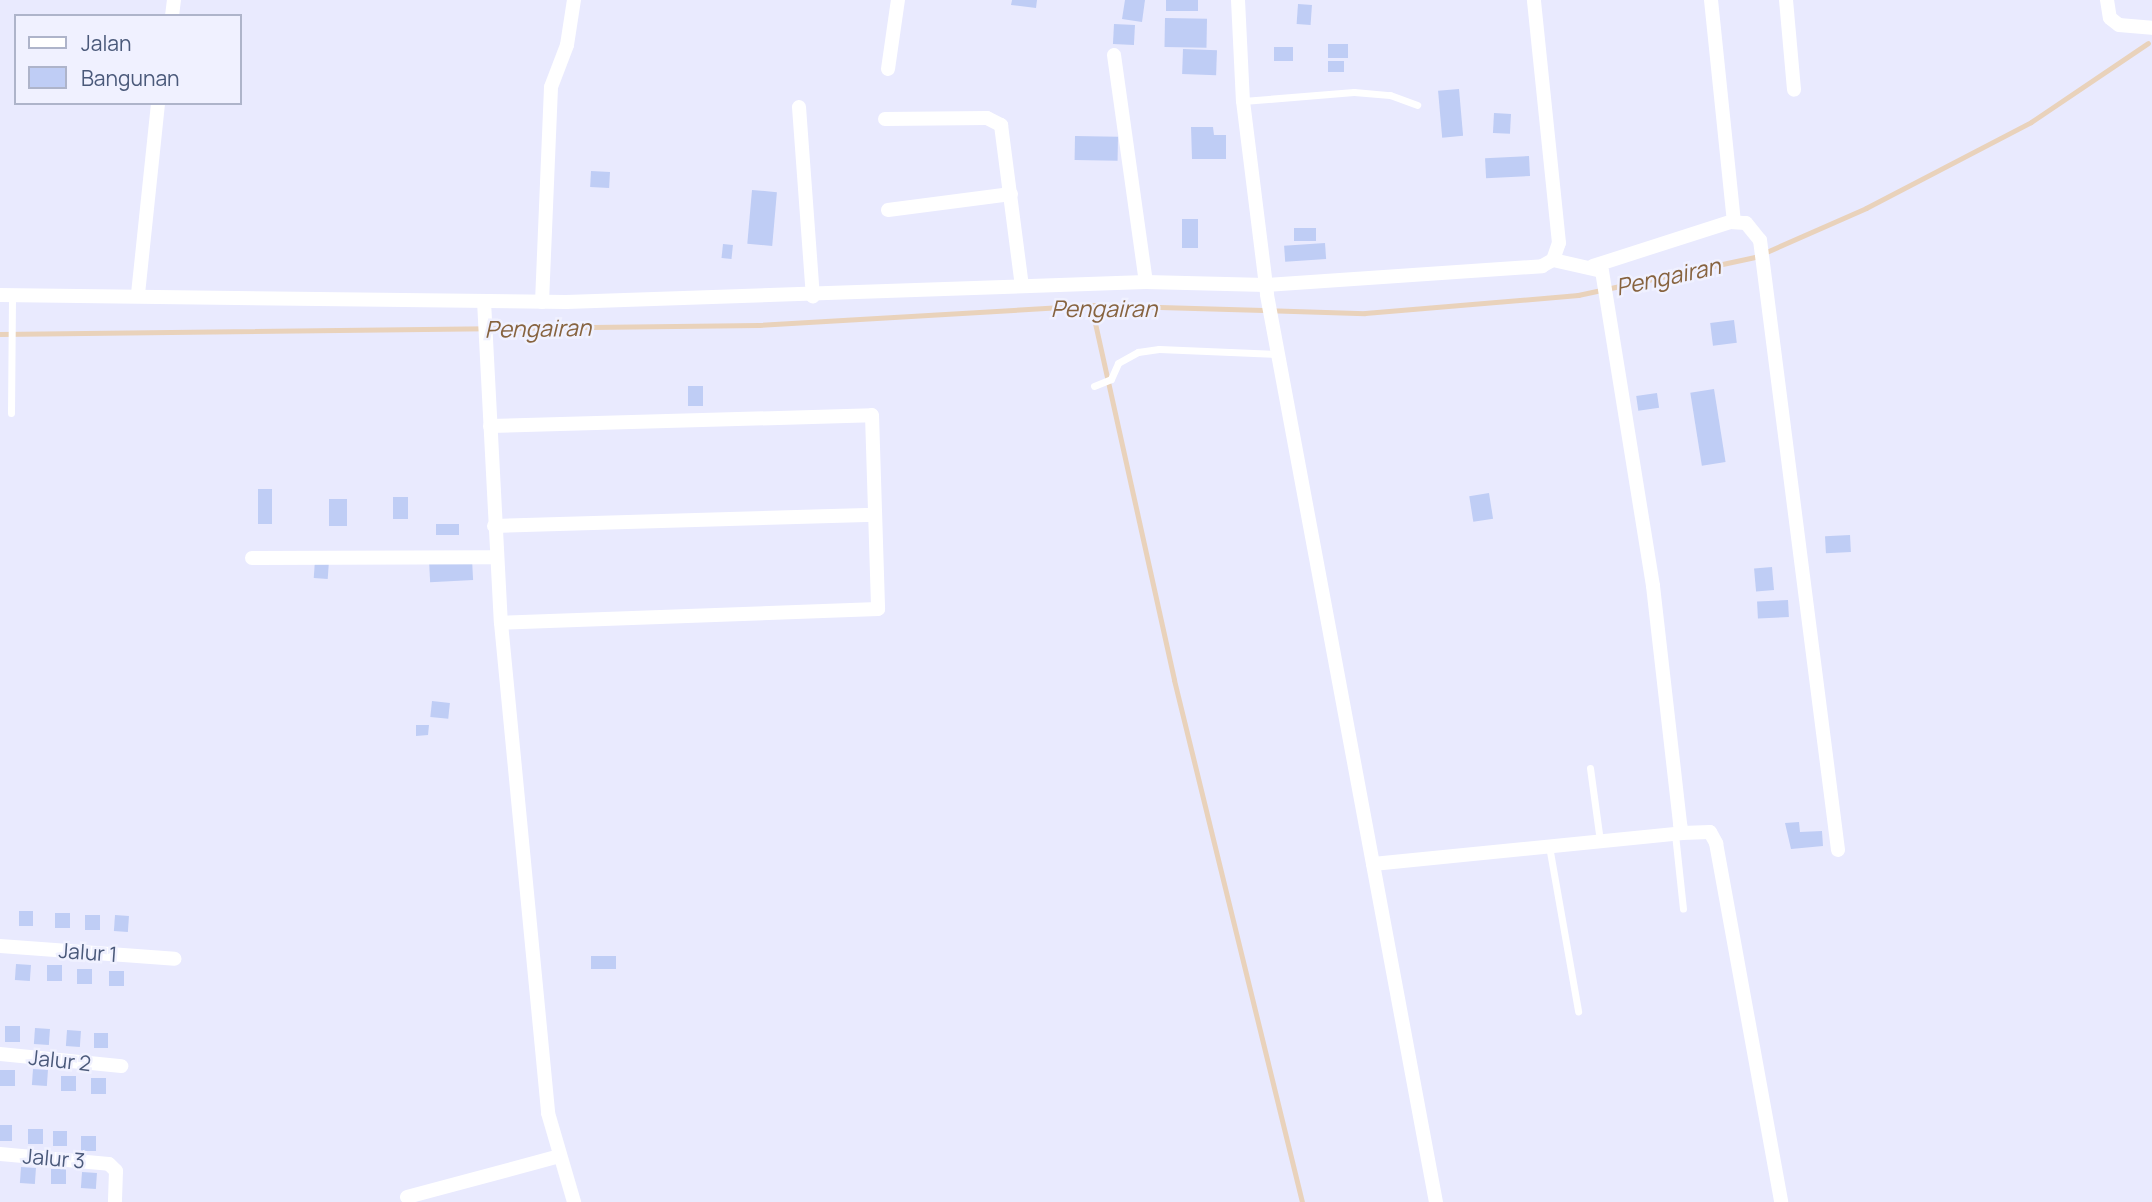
<!DOCTYPE html>
<html>
<head>
<meta charset="utf-8">
<style>
  body { margin:0 }
  #map { position:relative; width:2152px; height:1202px; overflow:hidden; background:#e9eafe; font-family:Manrope,sans-serif }
  div>[style] { position:absolute }
  .stream>* { height:5px; margin:-2.5px; padding:0 2.5px; transform-origin:2.5px; border-radius:2.5px; background:#e9d2bb }
  .building>* { inset:0; background:#bfcdf5; transform-origin:0 0 }
  .lane>* { height:7px; margin:-3.5px; padding:0 3.5px; transform-origin:3.5px; border-radius:3.5px; background:#fff }
  .street>* { height:14px; margin:-7px; padding:0 7px; transform-origin:7px; border-radius:7px; background:#fff }
  span { translate:-50% -50%; white-space:nowrap; text-align:center; line-height:1.15; -webkit-text-stroke:5px #f0f1ff; paint-order:stroke }
  .street-label { font-size:21px; color:#4a597a }
  .water-label { font-size:23px; color:#87633f; font-style:italic }
  .legend { position:absolute; left:14px; top:14px; width:228px; height:91px; box-sizing:border-box; background:#f0f1ff; border:2px solid #aeb4ca; margin:0; padding:9px 12px; list-style:none; font-size:21px; color:#4a597a }
  .legend li { display:flex; align-items:center; gap:14px; height:35px }
  .legend b { width:35px; border:2px solid #aeb4ca }
</style>
</head>
<body>
<div id="map">
  <div class="stream">
    <div style="left:1091px;top:305px;width:384px;rotate:77.5deg"></div>
    <div style="left:1174px;top:680px;width:537px;rotate:76.22deg"></div>
    <div style="left:0;top:334px;width:759px;rotate:-0.68deg"></div>
    <div style="left:759px;top:325px;width:333px;rotate:-3.4deg"></div>
    <div style="left:1091px;top:305px;width:274px;rotate:1.7deg"></div>
    <div style="left:1365px;top:313px;width:214px;rotate:-4.8deg"></div>
    <div style="left:1578px;top:295px;width:181px;rotate:-12.1deg"></div>
    <div style="left:1755px;top:257px;width:121px;rotate:-23.8deg"></div>
    <div style="left:1866px;top:208px;width:186px;rotate:-27.5deg"></div>
    <div style="left:2031px;top:122px;width:141px;rotate:-34deg"></div>
  </div>
  <div class="building">
    <div style="clip-path:polygon(1012px 0,1037px 0,1036px 8px,1011px 5px)"></div>
    <div style="clip-path:polygon(1125px 0,1145px 0,1142px 22px,1122px 19px)"></div>
    <div style="left:1166px;top:0;width:32px;height:11px"></div>
    <div style="left:1298px;top:4px;width:14px;height:20px;rotate:4deg"></div>
    <div style="left:1165px;top:18px;width:42px;height:29px;rotate:1deg"></div>
    <div style="left:1114px;top:24px;width:21px;height:20px;rotate:3deg"></div>
    <div style="left:1328px;top:44px;width:20px;height:14px"></div>
    <div style="left:1274px;top:47px;width:19px;height:14px"></div>
    <div style="left:1183px;top:49px;width:34px;height:25px;rotate:2deg"></div>
    <div style="left:1328px;top:61px;width:16px;height:11px"></div>
    <div style="left:1459px;top:89px;width:47px;height:21px;rotate:85deg"></div>
    <div style="left:1494px;top:113px;width:17px;height:20px;rotate:3deg"></div>
    <div style="clip-path:polygon(1191px 127px,1213px 127px,1214px 135px,1226px 135px,1226px 159px,1192px 159px)"></div>
    <div style="left:1075px;top:136px;width:43px;height:24px;rotate:1deg"></div>
    <div style="left:1529px;top:156px;width:20px;height:44px;rotate:87deg"></div>
    <div style="left:591px;top:171px;width:19px;height:16px;rotate:3deg"></div>
    <div style="left:752px;top:190px;width:25px;height:54px;rotate:5deg"></div>
    <div style="left:1182px;top:219px;width:16px;height:29px"></div>
    <div style="left:1316px;top:228px;width:13px;height:22px;rotate:90deg"></div>
    <div style="left:1325px;top:243px;width:16px;height:41px;rotate:86deg"></div>
    <div style="left:723px;top:244px;width:10px;height:14px;rotate:6deg"></div>
    <div style="left:1734px;top:320px;width:23px;height:24px;rotate:83deg"></div>
    <div style="left:688px;top:386px;width:15px;height:20px"></div>
    <div style="left:1714px;top:389px;width:74px;height:24px;rotate:81deg"></div>
    <div style="left:1657px;top:393px;width:15px;height:21px;rotate:82deg"></div>
    <div style="left:258px;top:489px;width:14px;height:35px"></div>
    <div style="left:1489px;top:493px;width:26px;height:20px;rotate:81deg"></div>
    <div style="left:393px;top:497px;width:15px;height:22px"></div>
    <div style="left:329px;top:499px;width:18px;height:27px"></div>
    <div style="left:459px;top:524px;width:11px;height:23px;rotate:90deg"></div>
    <div style="left:1850px;top:535px;width:17px;height:25px;rotate:87deg"></div>
    <div style="left:472px;top:559px;width:21px;height:43px;rotate:87deg"></div>
    <div style="left:315px;top:560px;width:14px;height:18px;rotate:4deg"></div>
    <div style="left:1772px;top:567px;width:23px;height:18px;rotate:85deg"></div>
    <div style="left:1788px;top:600px;width:17px;height:31px;rotate:87deg"></div>
    <div style="left:432px;top:701px;width:18px;height:16px;rotate:6deg"></div>
    <div style="clip-path:polygon(416px 725px,429px 725px,428px 735px,416px 736px)"></div>
    <div style="clip-path:polygon(1799px 822px,1800px 832px,1822px 831px,1823px 846px,1791px 849px,1785px 823px)"></div>
    <div style="left:19px;top:911px;width:14px;height:15px"></div>
    <div style="left:55px;top:913px;width:15px;height:15px"></div>
    <div style="left:85px;top:915px;width:15px;height:15px"></div>
    <div style="left:115px;top:915px;width:14px;height:16px;rotate:4deg"></div>
    <div style="left:616px;top:956px;width:13px;height:25px;rotate:90deg"></div>
    <div style="left:16px;top:964px;width:15px;height:16px;rotate:4deg"></div>
    <div style="left:47px;top:965px;width:15px;height:16px"></div>
    <div style="left:77px;top:969px;width:15px;height:15px"></div>
    <div style="left:109px;top:971px;width:15px;height:15px"></div>
    <div style="left:5px;top:1026px;width:15px;height:16px"></div>
    <div style="left:35px;top:1028px;width:15px;height:16px;rotate:4deg"></div>
    <div style="left:67px;top:1030px;width:14px;height:16px;rotate:4deg"></div>
    <div style="left:94px;top:1033px;width:14px;height:15px"></div>
    <div style="left:33px;top:1069px;width:15px;height:16px;rotate:4deg"></div>
    <div style="left:0;top:1070px;width:15px;height:16px"></div>
    <div style="left:61px;top:1076px;width:15px;height:15px"></div>
    <div style="left:91px;top:1078px;width:15px;height:16px"></div>
    <div style="left:0;top:1125px;width:12px;height:16px"></div>
    <div style="left:28px;top:1129px;width:15px;height:15px"></div>
    <div style="left:53px;top:1131px;width:14px;height:15px"></div>
    <div style="left:81px;top:1136px;width:15px;height:15px"></div>
    <div style="left:21px;top:1167px;width:15px;height:16px;rotate:4deg"></div>
    <div style="left:51px;top:1169px;width:15px;height:15px"></div>
    <div style="left:82px;top:1172px;width:15px;height:16px;rotate:4deg"></div>
  </div>
  <div class="lane">
    <div style="left:1243px;top:101px;width:111px;rotate:-4.6deg"></div>
    <div style="left:1354px;top:92px;width:36px;rotate:5deg"></div>
    <div style="left:1390px;top:95px;width:29px;rotate:20deg"></div>
    <div style="left:1094px;top:386px;width:18px;rotate:-22deg"></div>
    <div style="left:1111px;top:379px;width:17px;rotate:-66deg"></div>
    <div style="left:1118px;top:363px;width:23px;rotate:-29deg"></div>
    <div style="left:1138px;top:352px;width:21px;rotate:-8deg"></div>
    <div style="left:1159px;top:349px;width:119px;rotate:2.4deg"></div>
    <div style="left:11px;top:413px;width:117px;rotate:-89.5deg"></div>
    <div style="left:1590px;top:768px;width:74px;rotate:82.2deg"></div>
    <div style="left:1675px;top:834px;width:75px;rotate:83.9deg"></div>
    <div style="left:1549px;top:846px;width:168px;rotate:80deg"></div>
  </div>
  <div class="street">
    <div style="left:1238px;top:0;width:101px;rotate:87.2deg"></div>
    <div style="left:1243px;top:101px;width:195px;rotate:82.9deg"></div>
    <div style="left:1267px;top:295px;width:923px;rotate:79.45deg"></div>
    <div style="left:1711px;top:0;width:223px;rotate:84.1deg"></div>
    <div style="left:1786px;top:0;width:90px;rotate:84.9deg"></div>
    <div style="left:2107px;top:0;width:18px;rotate:81deg"></div>
    <div style="left:2110px;top:18px;width:11px;rotate:38deg"></div>
    <div style="left:2119px;top:25px;width:33px;rotate:5deg"></div>
    <div style="left:172px;top:16px;width:16px;rotate:-83deg"></div>
    <div style="left:1114px;top:55px;width:229px;rotate:82deg"></div>
    <div style="left:888px;top:69px;width:70px;rotate:-81.8deg"></div>
    <div style="left:799px;top:107px;width:190px;rotate:85.8deg"></div>
    <div style="left:885px;top:119px;width:102px;rotate:-0.6deg"></div>
    <div style="left:987px;top:118px;width:16px;rotate:27deg"></div>
    <div style="left:1001px;top:125px;width:162px;rotate:82.6deg"></div>
    <div style="left:888px;top:210px;width:124px;rotate:-7.4deg"></div>
    <div style="left:1553px;top:260px;width:50px;rotate:12.7deg"></div>
    <div style="left:1602px;top:271px;width:319px;rotate:80.8deg"></div>
    <div style="left:1653px;top:586px;width:240px;rotate:83.5deg"></div>
    <div style="left:1680px;top:824px;width:9px;rotate:77deg"></div>
    <div style="left:1682px;top:833px;width:28px;rotate:-2deg"></div>
    <div style="left:1710px;top:832px;width:13px;rotate:61deg"></div>
    <div style="left:1716px;top:843px;width:365px;rotate:79.7deg"></div>
    <div style="left:1593px;top:266px;width:144px;rotate:-17.8deg"></div>
    <div style="left:1730px;top:222px;width:16px;rotate:4deg"></div>
    <div style="left:1746px;top:223px;width:22px;rotate:51deg"></div>
    <div style="left:1760px;top:240px;width:615px;rotate:82.71deg"></div>
    <div style="left:138px;top:294px;width:192px;rotate:-84deg"></div>
    <div style="left:0;top:295px;width:566px;rotate:0.71deg"></div>
    <div style="left:566px;top:302px;width:580px;rotate:-1.97deg"></div>
    <div style="left:1146px;top:282px;width:120px;rotate:1.4deg"></div>
    <div style="left:1266px;top:285px;width:277px;rotate:-3.9deg"></div>
    <div style="left:1542px;top:266px;width:13px;rotate:-29deg"></div>
    <div style="left:1553px;top:260px;width:18px;rotate:-71deg"></div>
    <div style="left:1559px;top:243px;width:244px;rotate:-95.9deg"></div>
    <div style="left:484px;top:301px;width:322px;rotate:87deg"></div>
    <div style="left:501px;top:623px;width:492px;rotate:84.5deg"></div>
    <div style="left:548px;top:1113px;width:93px;rotate:73.7deg"></div>
    <div style="left:542px;top:302px;width:215px;rotate:-87.6deg"></div>
    <div style="left:551px;top:87px;width:45px;rotate:-69.1deg"></div>
    <div style="left:567px;top:45px;width:46px;rotate:-81.2deg"></div>
    <div style="left:490px;top:426px;width:382px;rotate:-1.6deg"></div>
    <div style="left:872px;top:415px;width:194px;rotate:88.2deg"></div>
    <div style="left:878px;top:609px;width:377px;rotate:177.9deg"></div>
    <div style="left:494px;top:526px;width:381px;rotate:-1.7deg"></div>
    <div style="left:252px;top:558px;width:244px;rotate:-0.2deg"></div>
    <div style="left:1373px;top:864px;width:311px;rotate:-5.7deg"></div>
    <div style="left:0;top:946px;width:175px;rotate:4.2deg"></div>
    <div style="left:0;top:1054px;width:122px;rotate:5.7deg"></div>
    <div style="left:0;top:1154px;width:109px;rotate:5.2deg"></div>
    <div style="left:109px;top:1164px;width:10px;rotate:45deg"></div>
    <div style="left:116px;top:1171px;width:31px;rotate:92deg"></div>
    <div style="left:407px;top:1197px;width:158px;rotate:-15deg"></div>
  </div>
  <div class="street-label">
    <span style="left:88px;top:952px;rotate:4deg">Jalur 1</span>
    <span style="left:60px;top:1060px;rotate:6deg">Jalur 2</span>
    <span style="left:54px;top:1158px;rotate:5deg">Jalur 3</span>
  </div>
  <div class="water-label">
    <span style="left:1668px;top:276px;rotate:-12deg">Pengairan</span>
    <span style="left:1104px;top:308px">Pengairan</span>
    <span style="left:538px;top:328px;rotate:-1deg">Pengairan</span>
  </div>
  <ul class="legend">
  <li><b style="height:9px;background:#fff"></b>Jalan</li>
  <li><b style="height:19px;background:#bfcdf5"></b>Bangunan</li>
  </ul>
</div>
</body>
</html>
